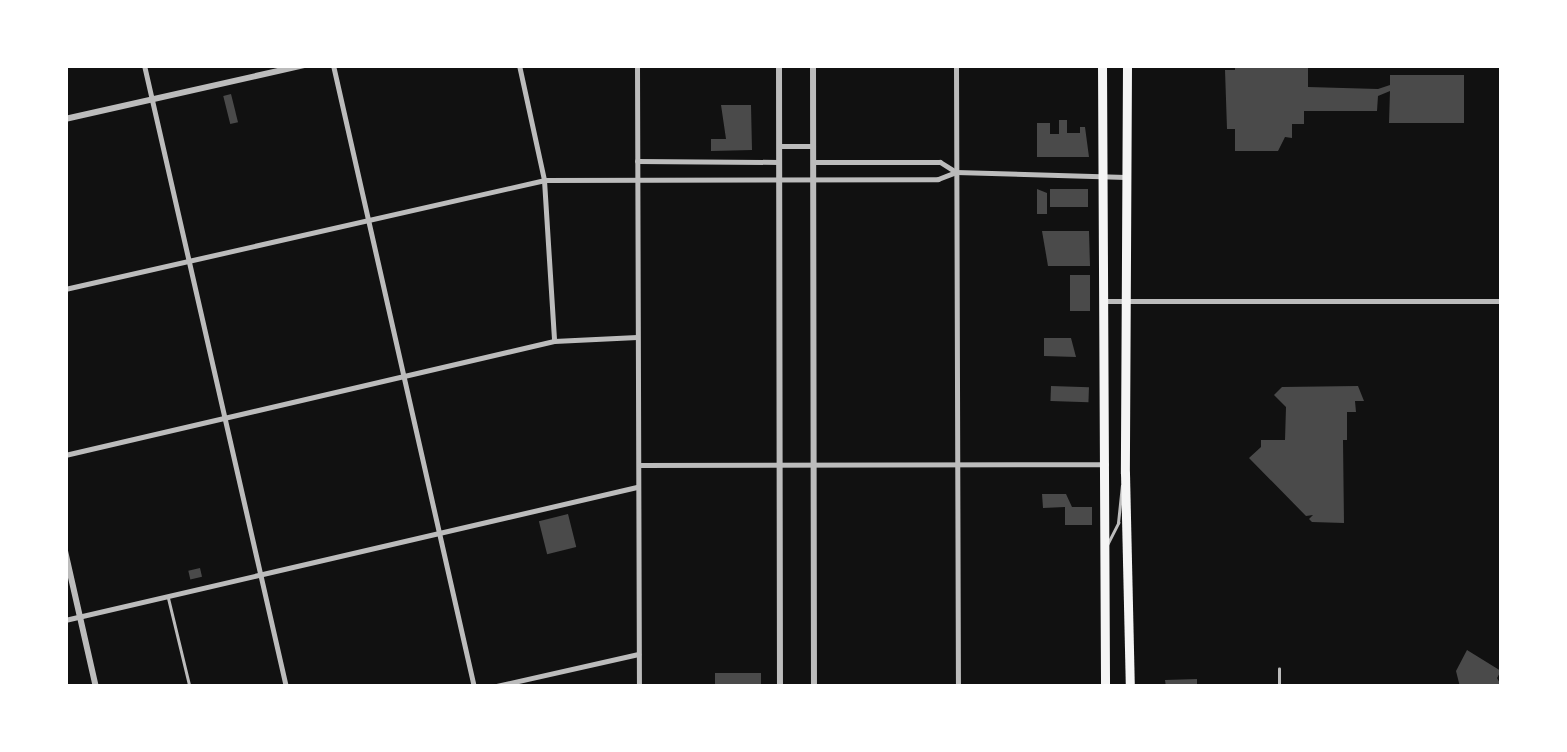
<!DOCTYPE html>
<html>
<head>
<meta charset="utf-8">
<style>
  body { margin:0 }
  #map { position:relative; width:1567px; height:752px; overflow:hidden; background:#111; font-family:"Source Sans 3",sans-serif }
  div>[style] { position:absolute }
  .building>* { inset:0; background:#4a4a4a; transform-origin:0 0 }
  .service>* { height:2.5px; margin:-1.25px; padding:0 1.25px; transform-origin:1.25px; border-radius:1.25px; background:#bcbcbc }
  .minor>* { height:5px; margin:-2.5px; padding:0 2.5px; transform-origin:2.5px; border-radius:2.5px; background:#bcbcbc }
  .tertiary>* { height:6px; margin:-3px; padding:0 3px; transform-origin:3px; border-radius:3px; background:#bcbcbc }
  .primary>* { height:9px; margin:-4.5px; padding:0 4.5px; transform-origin:4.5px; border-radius:4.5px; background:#f5f5f5 }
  span { translate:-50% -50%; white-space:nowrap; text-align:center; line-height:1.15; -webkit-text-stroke:10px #fff; paint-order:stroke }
  .frame { position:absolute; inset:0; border:68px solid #fff; pointer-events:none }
</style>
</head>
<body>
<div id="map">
  <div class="building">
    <div style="clip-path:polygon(1235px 65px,1308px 65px,1308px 87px,1378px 89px,1390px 85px,1390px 75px,1464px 75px,1464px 123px,1389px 123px,1390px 91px,1378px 96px,1377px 111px,1304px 111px,1304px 124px,1292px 124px,1292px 138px,1285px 137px,1278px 151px,1235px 151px,1235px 129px,1227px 129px,1225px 70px,1235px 70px)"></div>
    <div style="left:231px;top:94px;width:29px;height:8px;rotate:76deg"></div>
    <div style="clip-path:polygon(721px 105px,751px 105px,752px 150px,711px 151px,711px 139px,726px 139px)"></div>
    <div style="clip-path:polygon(1059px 120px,1067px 120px,1067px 133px,1080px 133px,1080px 127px,1085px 127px,1089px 157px,1037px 157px,1037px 123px,1050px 123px,1050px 134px,1059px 134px)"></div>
    <div style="clip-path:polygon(1037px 189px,1047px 193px,1047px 214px,1037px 214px)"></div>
    <div style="left:1050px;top:189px;width:38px;height:18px"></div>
    <div style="clip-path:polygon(1042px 231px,1089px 231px,1090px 266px,1048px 266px)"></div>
    <div style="left:1070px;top:275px;width:20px;height:36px"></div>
    <div style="clip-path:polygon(1044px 338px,1071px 338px,1076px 357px,1044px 356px)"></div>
    <div style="left:1051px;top:386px;width:38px;height:15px;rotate:2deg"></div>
    <div style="clip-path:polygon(1358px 386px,1364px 401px,1355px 401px,1356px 412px,1347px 412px,1347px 440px,1343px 440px,1344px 523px,1312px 522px,1309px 519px,1313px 515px,1306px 516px,1249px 458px,1261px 447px,1261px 440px,1285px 440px,1286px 407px,1274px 395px,1282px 387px)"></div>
    <div style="clip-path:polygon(1042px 494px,1066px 494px,1072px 507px,1092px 507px,1092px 525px,1065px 525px,1065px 507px,1043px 508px)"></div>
    <div style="left:568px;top:514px;width:34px;height:30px;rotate:76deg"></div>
    <div style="left:200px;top:568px;width:9px;height:12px;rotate:77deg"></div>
    <div style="clip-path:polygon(1467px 650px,1501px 671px,1497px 678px,1502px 687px,1460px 687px,1456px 671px)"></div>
    <div style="left:761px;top:673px;width:14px;height:46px;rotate:90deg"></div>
    <div style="clip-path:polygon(1197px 679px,1197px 687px,1166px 687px,1165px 680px)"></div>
  </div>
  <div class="service">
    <div style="left:1107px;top:545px;width:25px;rotate:-63deg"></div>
    <div style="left:1118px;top:523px;width:37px;rotate:-84deg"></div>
    <div style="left:168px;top:596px;width:94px;rotate:76.4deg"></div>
    <div style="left:1279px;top:687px;width:18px;rotate:-90deg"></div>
  </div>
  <div class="minor">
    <div style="left:144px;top:65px;width:638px;rotate:77.14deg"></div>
    <div style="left:333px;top:65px;width:638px;rotate:77.23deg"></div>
    <div style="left:519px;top:65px;width:118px;rotate:77.7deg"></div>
    <div style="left:544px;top:180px;width:161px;rotate:86.4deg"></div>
    <div style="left:637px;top:65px;width:622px;rotate:89.82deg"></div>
    <div style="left:956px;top:65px;width:622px;rotate:89.82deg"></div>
    <div style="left:779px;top:146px;width:34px"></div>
    <div style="left:637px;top:161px;width:142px;rotate:0.4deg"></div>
    <div style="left:813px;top:162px;width:127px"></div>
    <div style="left:940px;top:162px;width:19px;rotate:32deg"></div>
    <div style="left:65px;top:289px;width:491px;rotate:-12.8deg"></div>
    <div style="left:544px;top:180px;width:394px;rotate:-0.1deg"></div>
    <div style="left:938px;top:179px;width:19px;rotate:-21deg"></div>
    <div style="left:956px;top:172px;width:170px;rotate:1.7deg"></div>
    <div style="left:1103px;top:301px;width:399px"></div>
    <div style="left:65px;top:455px;width:502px;rotate:-13.12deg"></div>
    <div style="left:554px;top:341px;width:83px;rotate:-2.8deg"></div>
    <div style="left:639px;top:465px;width:467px;rotate:-0.1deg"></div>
    <div style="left:65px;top:620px;width:587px;rotate:-13.09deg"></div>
    <div style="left:492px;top:687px;width:150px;rotate:-12.7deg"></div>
  </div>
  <div class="tertiary">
    <div style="left:779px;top:65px;width:622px;rotate:89.91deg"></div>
    <div style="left:813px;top:65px;width:622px;rotate:89.91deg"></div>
    <div style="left:65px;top:119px;width:245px;rotate:-12.7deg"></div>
    <div style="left:65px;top:551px;width:139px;rotate:77.2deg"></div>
  </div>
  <div class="primary">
    <div style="left:1102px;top:65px;width:622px;rotate:89.72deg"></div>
    <div style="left:1127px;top:65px;width:408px;rotate:90.3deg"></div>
    <div style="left:1125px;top:473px;width:214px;rotate:88.7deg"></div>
  </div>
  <div class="frame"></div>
</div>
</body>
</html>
